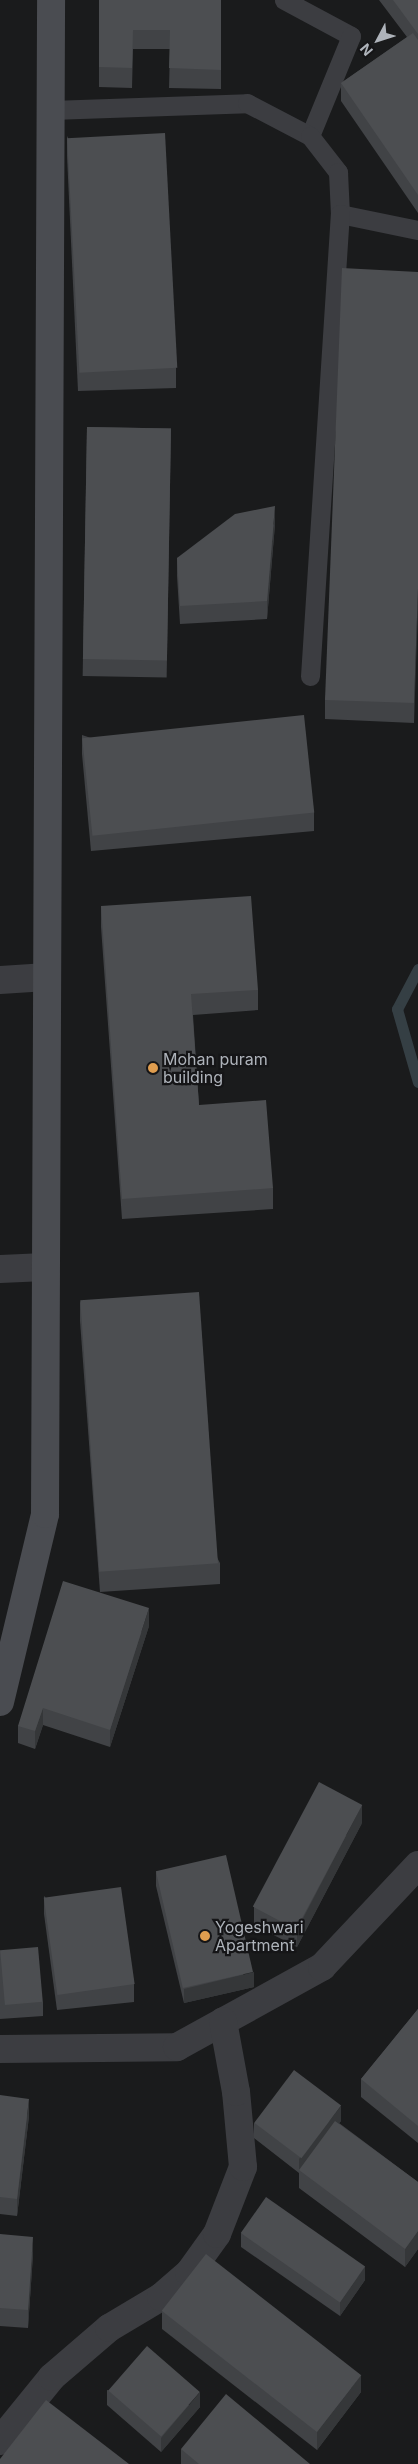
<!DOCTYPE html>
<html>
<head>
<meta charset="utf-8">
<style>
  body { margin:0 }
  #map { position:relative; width:418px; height:2464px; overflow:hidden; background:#1a1b1c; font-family:Inter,sans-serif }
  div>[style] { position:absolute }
  .stream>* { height:11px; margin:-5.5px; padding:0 5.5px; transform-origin:5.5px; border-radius:5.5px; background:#353f44 }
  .lane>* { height:19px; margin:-9.5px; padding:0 9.5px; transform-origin:9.5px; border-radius:9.5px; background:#3c3d41 }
  .street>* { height:28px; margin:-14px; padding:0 14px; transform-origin:14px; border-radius:14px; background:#3c3d41 }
  .secondary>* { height:28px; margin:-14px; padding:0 14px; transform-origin:14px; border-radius:14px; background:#4a4c51 }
  .wall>* { inset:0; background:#414346; transform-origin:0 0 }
  .shaded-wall>* { inset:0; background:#353739 }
  .building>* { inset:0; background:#4c4e51; transform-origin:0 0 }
  .dots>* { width:14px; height:14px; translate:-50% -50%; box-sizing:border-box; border:2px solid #151517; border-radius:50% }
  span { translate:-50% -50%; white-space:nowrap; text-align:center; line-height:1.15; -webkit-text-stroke:4.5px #151517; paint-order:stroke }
  .poi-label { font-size:16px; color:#aeb3ba }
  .left { translate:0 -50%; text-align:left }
  .north { position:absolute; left:353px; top:15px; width:50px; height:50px; -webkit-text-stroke:4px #151517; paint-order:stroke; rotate:230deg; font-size:14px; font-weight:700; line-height:20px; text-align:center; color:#aeb3ba }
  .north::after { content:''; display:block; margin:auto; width:18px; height:22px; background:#aeb3ba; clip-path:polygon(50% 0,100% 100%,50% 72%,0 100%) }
</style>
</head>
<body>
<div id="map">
  <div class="stream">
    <div style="left:418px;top:969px;width:45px;rotate:117.7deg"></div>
    <div style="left:397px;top:1009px;width:76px;rotate:74deg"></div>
  </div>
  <div class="lane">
    <div style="left:284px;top:0;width:76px;rotate:28.2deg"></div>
    <div style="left:351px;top:36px;width:108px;rotate:112.3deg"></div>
    <div style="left:51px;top:110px;width:196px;rotate:-2deg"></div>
    <div style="left:247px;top:103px;width:71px;rotate:27.6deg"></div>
    <div style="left:310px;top:136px;width:46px;rotate:52.1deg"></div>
    <div style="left:338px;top:172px;width:42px;rotate:87.3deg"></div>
    <div style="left:340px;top:214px;width:80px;rotate:11.6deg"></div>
    <div style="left:310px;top:676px;width:463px;rotate:-86.3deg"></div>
  </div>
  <div class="street">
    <div style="left:0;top:980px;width:47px;rotate:-3.7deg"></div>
    <div style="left:0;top:1269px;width:45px;rotate:-2.5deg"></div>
    <div style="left:0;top:2049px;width:177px;rotate:-0.6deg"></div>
    <div style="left:177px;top:2047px;width:166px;rotate:-28.9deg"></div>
    <div style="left:322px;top:1967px;width:140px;rotate:-46.7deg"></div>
    <div style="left:0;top:2441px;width:82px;rotate:-50.9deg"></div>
    <div style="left:52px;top:2377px;width:75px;rotate:-40.7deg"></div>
    <div style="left:109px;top:2328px;width:61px;rotate:-30.8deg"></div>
    <div style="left:161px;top:2297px;width:37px;rotate:-41deg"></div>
    <div style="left:189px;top:2273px;width:48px;rotate:-54.3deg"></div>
    <div style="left:217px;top:2234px;width:72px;rotate:-68.8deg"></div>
    <div style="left:243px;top:2167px;width:75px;rotate:-95.3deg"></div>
    <div style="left:236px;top:2092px;width:72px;rotate:-100.4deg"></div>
  </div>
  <div class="secondary">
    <div style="left:0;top:1702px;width:193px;rotate:-76.5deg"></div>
    <div style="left:45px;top:1514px;width:1514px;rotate:-89.77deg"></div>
  </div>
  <div class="wall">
    <div style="clip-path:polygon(99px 0,221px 0,221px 89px,169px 88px,170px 49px,133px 49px,132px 88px,99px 87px)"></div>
    <div style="clip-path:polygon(379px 0,418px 0,418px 213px,341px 101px,341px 83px,407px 37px)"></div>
    <div style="clip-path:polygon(67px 136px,176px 368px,176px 388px,78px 391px,67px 156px)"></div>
    <div style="clip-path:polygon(418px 272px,414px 723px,325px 719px,325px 700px)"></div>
    <div style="left:87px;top:427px;width:84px;height:249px;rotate:1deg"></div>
    <div style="clip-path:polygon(275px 524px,267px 619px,180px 624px,177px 576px,177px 558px)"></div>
    <div style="clip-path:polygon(82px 735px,314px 812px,314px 831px,91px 851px,82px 754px)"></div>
    <div style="clip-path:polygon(101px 906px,258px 990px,258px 1010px,193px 1015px,199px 1105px,273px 1188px,273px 1209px,122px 1219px,101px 927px)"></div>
    <div style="clip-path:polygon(80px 1301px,220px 1563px,220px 1584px,100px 1592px,80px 1321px)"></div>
    <div style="clip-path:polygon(149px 1626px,110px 1747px,43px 1725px,35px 1749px,18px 1743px,18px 1726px)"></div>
    <div style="clip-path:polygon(362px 1823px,297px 1947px,254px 1925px,254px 1907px)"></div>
    <div style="clip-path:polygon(156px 1872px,254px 1987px,184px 2003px,156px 1886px)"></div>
    <div style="clip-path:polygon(44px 1896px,134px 1984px,134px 2002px,57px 2010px,44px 1914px)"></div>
    <div style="clip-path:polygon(0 1950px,43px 2002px,43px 2016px,0 2019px)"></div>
    <div style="clip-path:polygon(418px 2009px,418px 2143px,361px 2097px,361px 2079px)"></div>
    <div style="clip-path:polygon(0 2095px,29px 2116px,17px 2216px,0 2214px)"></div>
    <div style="clip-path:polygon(341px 2121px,339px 2123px,418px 2182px,418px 2249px,405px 2267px,299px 2188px,299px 2173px,254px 2138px,254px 2123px)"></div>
    <div style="clip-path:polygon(241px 2233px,365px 2280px,340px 2316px,241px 2247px)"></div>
    <div style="clip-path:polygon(0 2234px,33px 2254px,28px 2328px,0 2326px)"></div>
    <div style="clip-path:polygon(162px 2311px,361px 2392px,317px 2450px,162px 2329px)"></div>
    <div style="clip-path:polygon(107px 2390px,200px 2407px,161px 2452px,107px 2405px)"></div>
    <div style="clip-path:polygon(181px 2449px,310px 2464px,181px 2464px)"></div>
  </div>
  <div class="shaded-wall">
    <div style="clip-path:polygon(275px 506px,275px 524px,267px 619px,267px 601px)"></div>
    <div style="clip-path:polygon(418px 589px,418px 609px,414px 723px,414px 703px)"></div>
    <div style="clip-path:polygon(149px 1608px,149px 1626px,110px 1747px,110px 1730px)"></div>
    <div style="clip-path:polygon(43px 1708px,43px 1725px,35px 1749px,35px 1731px)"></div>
    <div style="clip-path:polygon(362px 1805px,362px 1823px,297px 1947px,297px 1930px)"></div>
    <div style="clip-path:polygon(254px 1972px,254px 1987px,184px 2003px,184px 1989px)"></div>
    <div style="clip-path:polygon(29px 2099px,29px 2116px,17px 2216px,17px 2199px)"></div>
    <div style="clip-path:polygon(341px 2106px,341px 2121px,301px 2171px,299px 2170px,299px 2159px)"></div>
    <div style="clip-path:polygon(418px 2231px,418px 2249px,405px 2267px,405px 2249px)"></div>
    <div style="clip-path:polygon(33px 2237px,33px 2254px,28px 2328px,28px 2310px)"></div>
    <div style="clip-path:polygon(365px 2266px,365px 2280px,340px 2316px,340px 2302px)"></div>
    <div style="clip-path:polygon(361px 2375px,361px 2392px,317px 2450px,317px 2432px)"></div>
    <div style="clip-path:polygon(200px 2392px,200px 2407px,161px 2452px,161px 2438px)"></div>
  </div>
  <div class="building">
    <div style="clip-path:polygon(99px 0,221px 0,221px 70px,169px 68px,170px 30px,133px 30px,132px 68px,99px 67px)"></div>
    <div style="clip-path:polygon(393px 0,418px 0,418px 34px)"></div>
    <div style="clip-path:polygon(413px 33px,418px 40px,418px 195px,341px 83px)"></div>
    <div style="left:165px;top:133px;width:235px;height:98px;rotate:87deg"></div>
    <div style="clip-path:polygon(342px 268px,418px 272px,418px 589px,414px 703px,325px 700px)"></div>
    <div style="left:87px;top:427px;width:84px;height:232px;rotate:1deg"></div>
    <div style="clip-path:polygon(275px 506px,267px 601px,180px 606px,177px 558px,235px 514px)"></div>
    <div style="left:304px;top:715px;width:98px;height:223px;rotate:84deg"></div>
    <div style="clip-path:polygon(251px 896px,258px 990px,191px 994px,199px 1105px,266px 1100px,273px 1188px,122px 1199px,101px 906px)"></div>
    <div style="left:199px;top:1292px;width:272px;height:119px;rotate:86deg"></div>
    <div style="clip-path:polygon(63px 1581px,149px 1608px,110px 1730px,43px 1708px,35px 1731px,18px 1726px)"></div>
    <div style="left:319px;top:1782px;width:49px;height:141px;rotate:28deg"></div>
    <div style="left:226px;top:1855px;width:120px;height:72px;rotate:77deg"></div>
    <div style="left:121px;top:1887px;width:98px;height:78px;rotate:82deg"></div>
    <div style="left:38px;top:1947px;width:55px;height:38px;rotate:85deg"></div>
    <div style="clip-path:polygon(418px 2009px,418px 2126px,361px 2079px)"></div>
    <div style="left:294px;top:2070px;width:59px;height:66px;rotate:37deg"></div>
    <div style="clip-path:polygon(0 2095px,29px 2099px,17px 2199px,0 2197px)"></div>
    <div style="clip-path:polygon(335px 2121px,418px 2182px,418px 2231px,405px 2249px,299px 2170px)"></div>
    <div style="left:266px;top:2197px;width:121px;height:44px;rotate:35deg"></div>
    <div style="clip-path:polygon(0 2234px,33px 2237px,28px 2310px,0 2308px)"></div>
    <div style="left:206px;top:2254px;width:197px;height:72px;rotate:38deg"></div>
    <div style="left:147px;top:2346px;width:70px;height:59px;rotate:41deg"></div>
    <div style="clip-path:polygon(226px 2394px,310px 2464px,199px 2464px,181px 2449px)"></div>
    <div style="clip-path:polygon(46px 2400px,129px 2464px,0 2464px,0 2459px)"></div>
  </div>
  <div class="dots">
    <div style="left:153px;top:1068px;background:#df9d4f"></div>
    <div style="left:205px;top:1936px;background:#df9d4f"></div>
  </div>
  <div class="poi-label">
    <span class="left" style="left:163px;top:1068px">Mohan puram<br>building</span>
    <span class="left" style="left:215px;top:1936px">Yogeshwari<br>Apartment</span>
  </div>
  <div class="north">N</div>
</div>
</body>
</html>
